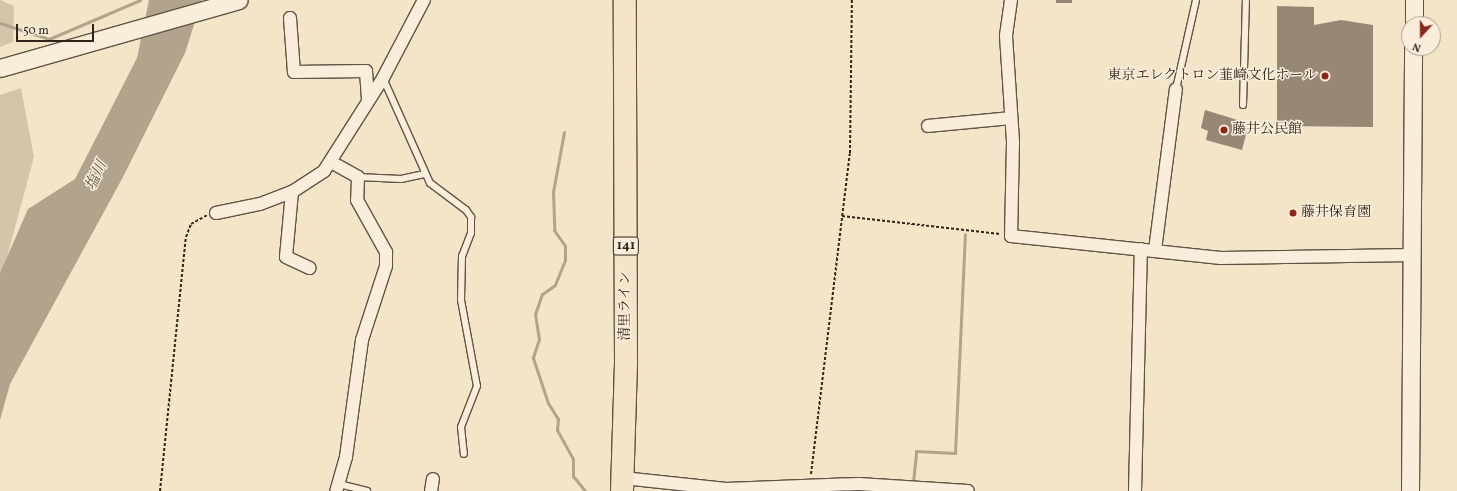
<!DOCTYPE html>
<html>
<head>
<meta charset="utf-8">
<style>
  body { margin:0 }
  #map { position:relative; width:1457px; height:491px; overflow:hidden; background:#f5e5c8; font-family:Vollkorn,"Noto Serif JP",serif }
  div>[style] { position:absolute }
  .green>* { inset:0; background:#d4c4aa }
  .water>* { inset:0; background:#b2a38c }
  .stream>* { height:3px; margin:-1.5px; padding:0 1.5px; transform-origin:1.5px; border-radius:1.5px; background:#b2a38c }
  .building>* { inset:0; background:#968874; transform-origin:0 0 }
  .path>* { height:2px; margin-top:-1px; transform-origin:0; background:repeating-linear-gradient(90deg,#302419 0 3px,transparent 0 5px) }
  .roads { filter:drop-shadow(1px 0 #615445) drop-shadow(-1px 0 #615445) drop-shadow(0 1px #615445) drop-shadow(0 -1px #615445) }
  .lane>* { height:6px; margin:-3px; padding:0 3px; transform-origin:3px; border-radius:3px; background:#f8eedb }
  .street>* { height:12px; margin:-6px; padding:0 6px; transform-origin:6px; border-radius:6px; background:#f8eedb }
  .secondary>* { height:17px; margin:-8.5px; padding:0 8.5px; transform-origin:8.5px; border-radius:8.5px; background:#f8eedb }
  .highway>* { height:22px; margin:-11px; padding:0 11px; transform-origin:11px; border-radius:11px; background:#f5e5c8 }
  .dots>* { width:11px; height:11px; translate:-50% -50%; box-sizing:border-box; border:2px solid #f8eedb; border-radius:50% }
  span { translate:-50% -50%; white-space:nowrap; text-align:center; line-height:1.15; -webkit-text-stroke:3px #f8eedb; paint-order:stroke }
  .shield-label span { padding:1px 3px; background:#f8eedb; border:1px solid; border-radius:3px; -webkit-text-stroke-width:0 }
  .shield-label { font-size:13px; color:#302419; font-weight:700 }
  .poi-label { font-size:14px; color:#302419 }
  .right { translate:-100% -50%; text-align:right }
  .left { translate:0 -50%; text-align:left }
  .street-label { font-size:14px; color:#302419 }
  .water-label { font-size:15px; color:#5e5041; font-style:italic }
  .north { position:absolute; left:1401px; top:16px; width:40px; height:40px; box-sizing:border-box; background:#f8eedb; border:1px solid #a89d8d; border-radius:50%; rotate:201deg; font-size:11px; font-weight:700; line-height:16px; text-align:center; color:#302419 }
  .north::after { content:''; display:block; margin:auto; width:14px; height:18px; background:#8f2418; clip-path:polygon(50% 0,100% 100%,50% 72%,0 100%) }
  .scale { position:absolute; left:16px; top:24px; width:78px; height:18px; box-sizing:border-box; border:2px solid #302419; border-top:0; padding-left:5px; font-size:12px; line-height:14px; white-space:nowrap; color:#302419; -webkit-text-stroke:3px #f8eedb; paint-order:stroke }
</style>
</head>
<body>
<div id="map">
  <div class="green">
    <div style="clip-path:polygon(0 0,14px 6px,13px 42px,0 47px)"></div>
    <div style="clip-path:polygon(21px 88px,34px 157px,0 283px,0 95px)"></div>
  </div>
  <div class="water">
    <div style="clip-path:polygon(149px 0,202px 0,185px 53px,123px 177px,10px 384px,0 420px,0 273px,28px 209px,75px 179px,137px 58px)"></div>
  </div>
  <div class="stream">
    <div style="left:0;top:23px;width:52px;rotate:18.1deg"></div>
    <div style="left:49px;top:39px;width:99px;rotate:-23.2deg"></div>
    <div style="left:564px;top:132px;width:61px;rotate:100.4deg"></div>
    <div style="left:553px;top:192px;width:38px;rotate:88deg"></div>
    <div style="left:554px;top:230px;width:19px;rotate:55deg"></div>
    <div style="left:565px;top:246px;width:14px;rotate:90deg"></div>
    <div style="left:565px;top:260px;width:27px;rotate:112deg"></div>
    <div style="left:555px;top:285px;width:16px;rotate:145deg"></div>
    <div style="left:542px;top:294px;width:21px;rotate:109deg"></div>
    <div style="left:535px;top:314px;width:25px;rotate:81deg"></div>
    <div style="left:539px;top:339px;width:20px;rotate:108deg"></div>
    <div style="left:533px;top:358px;width:47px;rotate:71.6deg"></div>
    <div style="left:548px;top:403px;width:19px;rotate:58deg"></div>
    <div style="left:558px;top:419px;width:11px;rotate:95deg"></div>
    <div style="left:557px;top:430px;width:33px;rotate:61deg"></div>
    <div style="left:573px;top:459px;width:17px;rotate:90deg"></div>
    <div style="left:573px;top:476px;width:19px;rotate:51deg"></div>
    <div style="left:910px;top:482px;width:3px"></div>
    <div style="left:913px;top:482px;width:31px;rotate:-84deg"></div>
    <div style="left:916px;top:451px;width:39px;rotate:3deg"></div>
    <div style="left:955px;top:453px;width:219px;rotate:-87.4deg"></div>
  </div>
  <div class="building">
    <div style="left:1056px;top:0;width:16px;height:3px"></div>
    <div style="clip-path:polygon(1277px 6px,1314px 7px,1314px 25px,1341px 20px,1373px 25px,1373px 127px,1277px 126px)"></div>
    <div style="clip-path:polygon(1205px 110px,1241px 121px,1240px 129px,1247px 131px,1242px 150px,1206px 140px,1208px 131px,1201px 128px)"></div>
  </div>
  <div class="path">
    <div style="left:842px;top:216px;width:159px;rotate:6.5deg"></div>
    <div style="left:811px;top:474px;width:323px;rotate:-83.1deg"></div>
    <div style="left:850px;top:153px;width:153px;rotate:-89.3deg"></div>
    <div style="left:160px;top:491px;width:255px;rotate:-84.2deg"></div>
    <div style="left:186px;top:237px;width:14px;rotate:-69deg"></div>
    <div style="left:191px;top:224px;width:18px;rotate:-29deg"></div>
  </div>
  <div class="roads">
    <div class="lane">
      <div style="left:383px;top:78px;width:115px;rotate:65.9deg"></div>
      <div style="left:430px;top:183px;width:45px;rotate:36.9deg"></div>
      <div style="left:466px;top:210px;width:9px;rotate:54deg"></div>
      <div style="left:471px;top:217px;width:16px;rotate:90deg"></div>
      <div style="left:471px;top:233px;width:25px;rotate:111deg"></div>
      <div style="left:462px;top:256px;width:44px;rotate:91.3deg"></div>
      <div style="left:461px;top:300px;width:87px;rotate:79.5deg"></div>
      <div style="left:477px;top:386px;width:44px;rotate:111.3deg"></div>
      <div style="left:461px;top:427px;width:27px;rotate:84deg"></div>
      <div style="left:1176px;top:89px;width:91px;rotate:-77.3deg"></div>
      <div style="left:1243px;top:105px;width:105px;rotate:-88.4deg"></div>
      <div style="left:358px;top:177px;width:43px;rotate:2.7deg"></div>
      <div style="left:401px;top:179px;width:25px;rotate:-12deg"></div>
      <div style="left:339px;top:484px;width:29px;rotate:14deg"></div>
    </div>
    <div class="street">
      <div style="left:1011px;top:0;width:36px;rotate:98deg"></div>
      <div style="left:1006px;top:36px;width:106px;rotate:86.2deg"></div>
      <div style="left:1013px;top:142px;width:94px;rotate:91.2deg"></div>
      <div style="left:1011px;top:236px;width:211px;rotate:6deg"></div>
      <div style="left:1221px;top:258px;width:191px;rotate:-0.9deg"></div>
      <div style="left:290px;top:18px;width:54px;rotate:85.8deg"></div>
      <div style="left:294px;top:72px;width:72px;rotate:-0.8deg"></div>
      <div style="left:366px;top:71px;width:30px;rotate:86deg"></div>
      <div style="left:928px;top:126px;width:83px;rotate:-5.5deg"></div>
      <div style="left:331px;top:162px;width:31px;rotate:29deg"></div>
      <div style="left:358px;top:177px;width:23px;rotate:92deg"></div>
      <div style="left:357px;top:200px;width:60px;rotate:60.9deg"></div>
      <div style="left:386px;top:252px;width:14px;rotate:90deg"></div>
      <div style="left:386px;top:266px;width:78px;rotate:108deg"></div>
      <div style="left:362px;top:340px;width:118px;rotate:97.8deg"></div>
      <div style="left:346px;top:457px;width:35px;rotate:106deg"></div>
      <div style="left:292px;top:192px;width:65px;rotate:95.3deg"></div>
      <div style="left:286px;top:257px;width:26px;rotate:25deg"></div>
      <div style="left:216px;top:213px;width:45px;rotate:-11.6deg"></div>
      <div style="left:260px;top:204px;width:34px;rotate:-21deg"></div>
      <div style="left:292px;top:192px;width:38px;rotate:-33deg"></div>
      <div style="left:324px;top:171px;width:110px;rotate:-57.6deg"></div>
      <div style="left:383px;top:78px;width:88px;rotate:-62.3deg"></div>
      <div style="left:1155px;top:250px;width:162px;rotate:-82.6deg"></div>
      <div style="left:623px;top:478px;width:104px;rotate:6.1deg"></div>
      <div style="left:726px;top:489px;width:133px;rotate:-2.2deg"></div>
      <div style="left:859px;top:484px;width:109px;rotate:3.7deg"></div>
      <div style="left:431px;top:491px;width:12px;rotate:-81deg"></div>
      <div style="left:1135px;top:491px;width:242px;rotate:-88.6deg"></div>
    </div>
    <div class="secondary">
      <div style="left:1414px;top:24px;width:24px;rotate:-90deg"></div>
      <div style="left:0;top:68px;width:248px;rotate:-15.9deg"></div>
      <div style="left:1410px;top:491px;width:443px;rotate:-89.6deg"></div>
    </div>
    <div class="highway">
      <div style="left:622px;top:491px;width:129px;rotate:-88.2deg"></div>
      <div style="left:626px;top:362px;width:362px;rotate:-90.2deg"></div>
    </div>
  </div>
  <div class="dots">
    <div style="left:1325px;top:76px;background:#8f2418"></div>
    <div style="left:1224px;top:130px;background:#8f2418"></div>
    <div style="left:1293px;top:213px;background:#8f2418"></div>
  </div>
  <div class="shield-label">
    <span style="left:626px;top:246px">141</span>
  </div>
  <div class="poi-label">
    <span class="right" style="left:1317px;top:76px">東京エレクトロン韮崎文化ホール</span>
    <span class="left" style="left:1232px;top:130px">藤井公民館</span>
    <span class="left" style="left:1301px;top:213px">藤井保育園</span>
  </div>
  <div class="street-label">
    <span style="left:626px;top:306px;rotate:-90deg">清里ライン</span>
  </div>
  <div class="water-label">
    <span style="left:97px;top:176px;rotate:-64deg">塩川</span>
  </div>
  <div class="north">N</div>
  <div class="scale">50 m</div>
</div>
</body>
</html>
